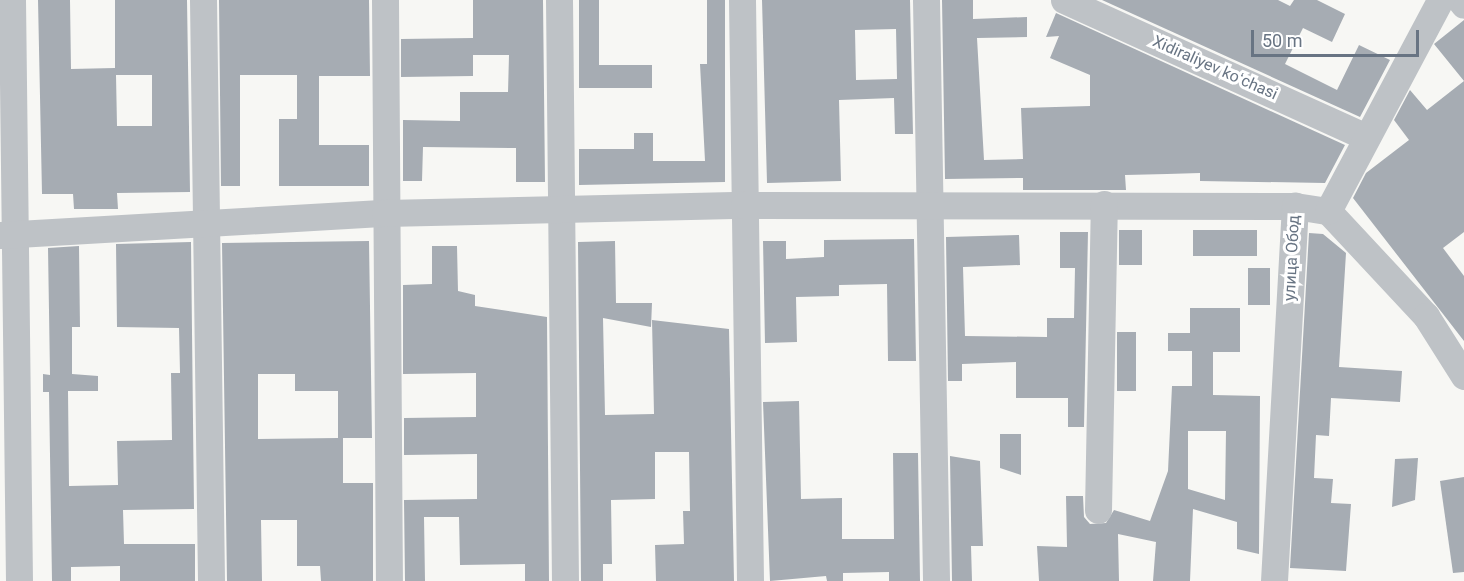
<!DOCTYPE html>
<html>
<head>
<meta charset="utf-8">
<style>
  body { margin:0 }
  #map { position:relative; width:1464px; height:581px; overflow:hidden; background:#f7f7f4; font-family:Roboto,sans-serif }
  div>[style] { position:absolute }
  .building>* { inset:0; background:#a6acb3; transform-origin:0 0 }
  .minor>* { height:27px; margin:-13.5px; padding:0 13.5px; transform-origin:13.5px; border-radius:13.5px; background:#bec2c6 }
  span { translate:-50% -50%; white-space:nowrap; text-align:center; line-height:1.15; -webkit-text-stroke:6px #fff; paint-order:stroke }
  .street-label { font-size:16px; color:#687483 }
  .scale { position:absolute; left:1251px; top:30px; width:168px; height:27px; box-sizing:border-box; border:3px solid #687483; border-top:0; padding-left:8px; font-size:18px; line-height:21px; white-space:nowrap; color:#687483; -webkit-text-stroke:4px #fff; paint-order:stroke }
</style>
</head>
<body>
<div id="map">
  <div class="building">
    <div style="clip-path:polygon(evenodd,38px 0,70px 0,71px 69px,115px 68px,115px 0,187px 0,190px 192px,117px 193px,118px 209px,74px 209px,73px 194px,42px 194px,38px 0,116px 75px,152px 75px,152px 126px,117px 126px,116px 75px)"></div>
    <div style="clip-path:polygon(219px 0,369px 0,370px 76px,319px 76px,319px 145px,369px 145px,369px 186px,279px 186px,279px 119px,297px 119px,297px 75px,240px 75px,240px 186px,221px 186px)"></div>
    <div style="clip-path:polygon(473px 0,543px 0,545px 182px,516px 182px,516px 148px,423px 147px,422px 181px,403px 181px,403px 120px,460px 121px,460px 92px,508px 92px,509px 55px,473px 55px,473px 76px,401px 77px,401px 39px,473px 38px)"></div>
    <div style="clip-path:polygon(579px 0,599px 0,599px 65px,652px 65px,652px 88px,579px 88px)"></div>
    <div style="clip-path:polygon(707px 0,725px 0,725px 182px,579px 185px,579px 149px,634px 149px,634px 133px,653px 133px,653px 161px,705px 161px,700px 64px,707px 64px)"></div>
    <div style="clip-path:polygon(evenodd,762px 0,910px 0,913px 134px,895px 134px,894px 98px,839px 100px,841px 181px,767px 183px,762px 0,896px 29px,897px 79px,856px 80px,855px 30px,896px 29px)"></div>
    <div style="clip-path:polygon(942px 0,973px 0,973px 19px,1027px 17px,1027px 37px,977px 38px,984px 160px,1023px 159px,1021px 108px,1090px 106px,1090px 75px,1050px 58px,1059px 36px,1046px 37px,1056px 13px,1345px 145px,1325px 183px,1200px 181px,1200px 173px,1167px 174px,1125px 175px,1126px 190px,1023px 190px,1023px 178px,945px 179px)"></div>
    <div style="clip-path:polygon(1102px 0,1278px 0,1290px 6px,1294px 0,1317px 0,1345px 14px,1332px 42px,1303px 28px,1285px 64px,1337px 90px,1359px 45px,1390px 60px,1360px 117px)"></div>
    <div style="clip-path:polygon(1464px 20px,1464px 232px,1443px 248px,1464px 276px,1464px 341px,1353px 198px,1366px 173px,1409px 140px,1394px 120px,1410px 90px,1427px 110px,1464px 81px,1434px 44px)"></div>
    <div style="left:1119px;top:230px;width:23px;height:35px"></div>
    <div style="left:1193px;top:230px;width:64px;height:26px"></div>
    <div style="clip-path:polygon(1060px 232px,1088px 232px,1084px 427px,1068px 427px,1068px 398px,1016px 398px,1016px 362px,962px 364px,962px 381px,948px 381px,946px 237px,1019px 235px,1020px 265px,963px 267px,965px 336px,1047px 337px,1047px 318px,1074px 318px,1075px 268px,1060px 268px)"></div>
    <div style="clip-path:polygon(1309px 233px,1323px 234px,1346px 253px,1339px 367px,1402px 371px,1400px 402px,1331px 398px,1329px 436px,1316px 435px,1314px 478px,1333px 479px,1331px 503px,1351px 504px,1346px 571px,1290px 568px)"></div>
    <div style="clip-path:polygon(914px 239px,916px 361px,888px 361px,887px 284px,839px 285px,839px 296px,796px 297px,797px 342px,765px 343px,763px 241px,786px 241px,786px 259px,824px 257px,824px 240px)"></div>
    <div style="clip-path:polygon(evenodd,369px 241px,372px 438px,343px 438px,343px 483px,373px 483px,373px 581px,321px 581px,320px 566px,297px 566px,297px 520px,261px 520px,262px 581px,227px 581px,222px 243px,369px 241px,258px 374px,295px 374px,295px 391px,338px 391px,338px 438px,258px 439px,258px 374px)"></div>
    <div style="clip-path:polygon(615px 241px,616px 303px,652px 303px,651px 327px,603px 318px,605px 415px,654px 414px,652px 320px,729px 329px,734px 581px,656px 581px,655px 545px,684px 544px,683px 511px,690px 511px,689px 452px,655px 452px,655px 499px,611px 500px,612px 564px,603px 564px,603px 581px,581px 581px,578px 242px)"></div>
    <div style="clip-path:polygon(191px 242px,194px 509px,123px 510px,124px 544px,195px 544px,195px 581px,120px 581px,120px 566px,71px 567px,71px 581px,52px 581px,49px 392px,43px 392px,43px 374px,50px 375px,48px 248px,79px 246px,80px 327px,72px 327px,72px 374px,98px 376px,98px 391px,68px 391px,69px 486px,118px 485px,117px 441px,172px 440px,171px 373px,180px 373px,179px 328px,117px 327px,116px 244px)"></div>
    <div style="clip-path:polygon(432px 246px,457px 246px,458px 291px,475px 295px,475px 306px,547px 317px,549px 581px,525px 581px,525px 564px,460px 565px,459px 517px,424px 517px,425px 581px,405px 581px,404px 500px,477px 499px,477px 454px,404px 455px,404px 418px,476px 417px,476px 373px,403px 374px,403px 285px,432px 284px)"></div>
    <div style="left:1248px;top:268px;width:22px;height:37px"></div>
    <div style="clip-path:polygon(evenodd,1190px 308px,1240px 308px,1240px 352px,1213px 352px,1213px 395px,1260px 396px,1259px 554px,1237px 549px,1237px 522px,1193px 509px,1190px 581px,1153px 581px,1156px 542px,1118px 534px,1119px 581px,1039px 581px,1037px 546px,1067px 547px,1066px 496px,1083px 496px,1084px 517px,1090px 524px,1106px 523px,1114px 510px,1150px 521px,1168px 471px,1172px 386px,1192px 386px,1192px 351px,1168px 351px,1168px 333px,1190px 333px,1190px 308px,1188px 431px,1226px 431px,1225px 500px,1188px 489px,1188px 431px)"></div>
    <div style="left:1117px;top:332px;width:19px;height:59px"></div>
    <div style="clip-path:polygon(799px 401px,801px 499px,842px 498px,842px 539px,894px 539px,893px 453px,918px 453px,920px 581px,889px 581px,889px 572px,843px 573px,843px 581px,827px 581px,826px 576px,770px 581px,763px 402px)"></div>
    <div style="clip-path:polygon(1000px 434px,1021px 434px,1021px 475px,1000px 468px)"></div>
    <div style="clip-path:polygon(950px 456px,980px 461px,983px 546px,971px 546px,972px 581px,952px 581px)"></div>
    <div style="clip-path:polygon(1418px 458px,1415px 500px,1392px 507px,1395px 459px)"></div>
    <div style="clip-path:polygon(1464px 477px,1464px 572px,1453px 573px,1440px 481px)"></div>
  </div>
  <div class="minor">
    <div style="left:12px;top:0;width:581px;rotate:89.31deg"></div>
    <div style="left:203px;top:0;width:581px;rotate:89.21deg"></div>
    <div style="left:385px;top:0;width:581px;rotate:89.61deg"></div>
    <div style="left:559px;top:0;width:581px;rotate:89.41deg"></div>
    <div style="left:742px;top:0;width:581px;rotate:89.21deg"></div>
    <div style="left:926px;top:0;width:581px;rotate:89.01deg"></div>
    <div style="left:1064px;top:0;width:332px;rotate:24.4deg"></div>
    <div style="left:1460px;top:0;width:6px;rotate:51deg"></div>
    <div style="left:1328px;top:211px;width:144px;rotate:47deg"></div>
    <div style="left:1426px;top:316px;width:71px;rotate:57.7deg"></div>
    <div style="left:0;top:235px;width:386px;rotate:-3.3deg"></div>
    <div style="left:385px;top:213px;width:359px;rotate:-1.3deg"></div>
    <div style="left:744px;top:205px;width:551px;rotate:0.1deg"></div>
    <div style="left:1098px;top:510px;width:306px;rotate:-88.9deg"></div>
    <div style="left:1274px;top:581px;width:376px;rotate:-86.8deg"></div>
    <div style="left:1295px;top:206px;width:33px;rotate:9deg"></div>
    <div style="left:1328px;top:211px;width:239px;rotate:-62deg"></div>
  </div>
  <div class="street-label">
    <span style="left:1215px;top:68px;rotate:24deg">Xidiraliyev koʻchasi</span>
    <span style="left:1292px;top:258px;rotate:-87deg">улица Обод</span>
  </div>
  <div class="scale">50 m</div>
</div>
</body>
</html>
